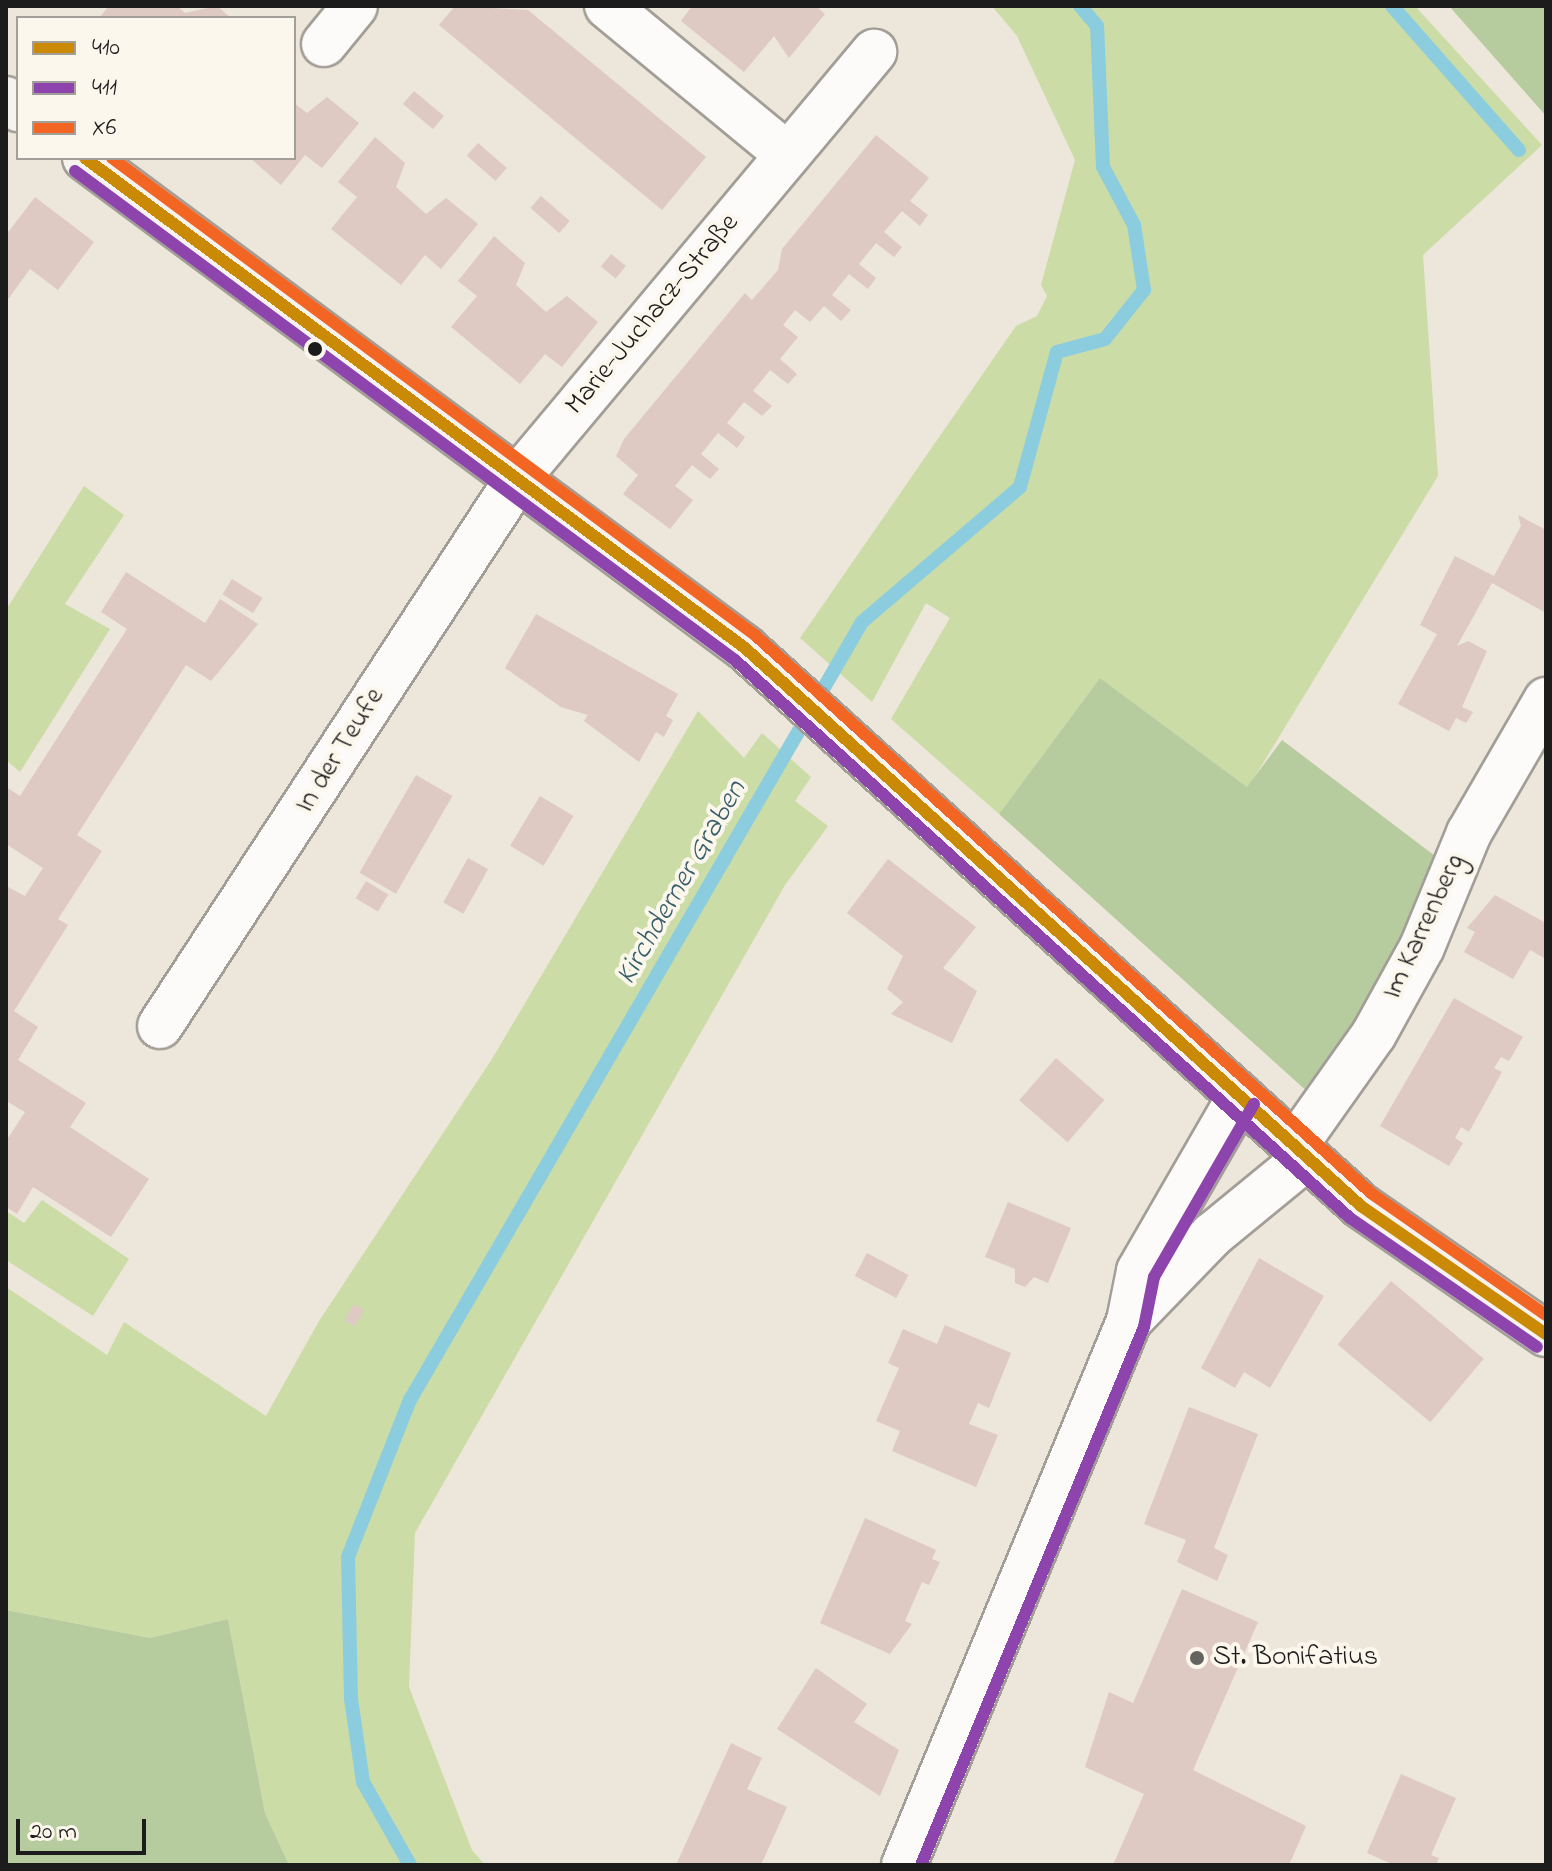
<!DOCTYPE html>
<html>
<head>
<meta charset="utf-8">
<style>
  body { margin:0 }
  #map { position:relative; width:1552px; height:1871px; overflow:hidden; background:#ede6da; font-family:"Indie Flower",sans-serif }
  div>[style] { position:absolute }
  .green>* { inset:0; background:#cbdca7 }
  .forest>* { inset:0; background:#b7cc9e }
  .stream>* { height:14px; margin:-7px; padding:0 7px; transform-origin:7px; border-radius:7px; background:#8bcdde }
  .building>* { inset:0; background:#decac3; transform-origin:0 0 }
  .roads { filter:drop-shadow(2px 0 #a29e97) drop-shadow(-2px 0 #a29e97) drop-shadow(0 2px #a29e97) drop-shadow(0 -2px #a29e97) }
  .minor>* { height:44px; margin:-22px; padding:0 22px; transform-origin:22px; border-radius:22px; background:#fcfbf9 }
  .tertiary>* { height:44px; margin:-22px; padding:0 22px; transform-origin:22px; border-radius:22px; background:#fcfbf9 }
  .secondary>* { height:44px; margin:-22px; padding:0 22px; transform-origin:22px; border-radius:22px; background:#f6f3ef }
  .bus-1>* { height:12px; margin:-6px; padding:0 6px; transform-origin:6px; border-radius:6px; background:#cb8a06 }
  .bus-2>* { height:12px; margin:-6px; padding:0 6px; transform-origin:6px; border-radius:6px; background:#8e44ad }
  .bus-3>* { height:12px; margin:-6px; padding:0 6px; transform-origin:6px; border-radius:6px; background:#f26522 }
  .dots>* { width:22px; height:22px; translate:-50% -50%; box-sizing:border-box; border:4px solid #fbf7ec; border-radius:50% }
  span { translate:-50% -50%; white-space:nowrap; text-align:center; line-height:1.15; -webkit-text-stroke:8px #fbf7ec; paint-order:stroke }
  .street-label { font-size:28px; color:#1c1c1c }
  .poi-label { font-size:28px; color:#1c1c1c }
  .left { translate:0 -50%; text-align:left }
  .water-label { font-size:30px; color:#385e6a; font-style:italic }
  .frame { position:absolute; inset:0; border:8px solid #1c1c1c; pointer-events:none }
  .legend { position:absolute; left:16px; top:16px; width:280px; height:144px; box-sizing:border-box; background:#fbf7ec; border:2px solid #a29f99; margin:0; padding:10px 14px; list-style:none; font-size:24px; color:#1c1c1c }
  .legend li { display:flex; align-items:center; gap:16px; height:40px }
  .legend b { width:40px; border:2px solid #a29f99 }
  .scale { position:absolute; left:16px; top:1819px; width:130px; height:36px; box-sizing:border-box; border:4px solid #1c1c1c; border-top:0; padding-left:10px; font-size:24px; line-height:28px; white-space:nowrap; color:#1c1c1c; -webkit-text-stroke:6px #fbf7ec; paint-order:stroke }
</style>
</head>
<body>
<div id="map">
  <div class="green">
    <div style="clip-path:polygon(992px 6px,1415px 6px,1542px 145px,1423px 255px,1438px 476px,1248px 788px,1100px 678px,999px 814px,891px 719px,950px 618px,926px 603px,872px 702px,800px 638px,1016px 326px,1037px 316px,1047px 296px,1041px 285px,1075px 160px,1017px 36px)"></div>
    <div style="clip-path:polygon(84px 486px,124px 515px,65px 604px,110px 629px,20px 772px,6px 760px,6px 610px)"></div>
    <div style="clip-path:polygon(698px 711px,744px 758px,762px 733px,811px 777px,795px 801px,828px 826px,785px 885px,415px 1533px,409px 1687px,472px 1850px,485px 1865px,289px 1865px,265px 1813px,228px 1619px,150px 1638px,6px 1610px,6px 1287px,107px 1355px,124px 1322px,266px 1416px,319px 1321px,492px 1059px)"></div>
    <div style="clip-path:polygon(42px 1200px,129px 1259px,93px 1316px,6px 1260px,6px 1211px,24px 1223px)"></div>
  </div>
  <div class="forest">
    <div style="clip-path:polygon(1449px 6px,1546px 6px,1546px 116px)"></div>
    <div style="clip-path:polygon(1100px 678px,1247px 787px,1282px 740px,1439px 859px,1398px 956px,1310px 1094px,999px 814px)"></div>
    <div style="clip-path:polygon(6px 1610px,150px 1638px,228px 1619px,265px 1813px,289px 1865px,6px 1865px)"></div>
  </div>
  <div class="stream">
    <div style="left:1392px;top:6px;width:192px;rotate:48.6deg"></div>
    <div style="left:410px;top:1865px;width:95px;rotate:-119.5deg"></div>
    <div style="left:363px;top:1782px;width:84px;rotate:-98.2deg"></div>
    <div style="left:351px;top:1699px;width:142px;rotate:-91.2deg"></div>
    <div style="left:348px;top:1557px;width:169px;rotate:-68.5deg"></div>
    <div style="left:410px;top:1400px;width:900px;rotate:-59.84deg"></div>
    <div style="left:862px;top:622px;width:208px;rotate:-40.5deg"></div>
    <div style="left:1020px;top:487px;width:140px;rotate:-74.7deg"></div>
    <div style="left:1057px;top:352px;width:50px;rotate:-15.2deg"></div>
    <div style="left:1105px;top:339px;width:63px;rotate:-51.5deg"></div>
    <div style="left:1144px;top:290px;width:66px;rotate:-98.7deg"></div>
    <div style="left:1134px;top:225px;width:66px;rotate:-118.1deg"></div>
    <div style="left:1103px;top:167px;width:141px;rotate:-92.4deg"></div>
    <div style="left:1097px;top:26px;width:26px;rotate:-130deg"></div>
  </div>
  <div class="building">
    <div style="clip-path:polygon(109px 6px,177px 6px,185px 13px,217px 6px,231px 18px,99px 18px)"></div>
    <div style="clip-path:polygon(455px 6px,528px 10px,706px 157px,662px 210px,439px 25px)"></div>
    <div style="clip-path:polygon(692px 6px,816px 6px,825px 14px,789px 58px,774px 36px,744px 72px,681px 21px)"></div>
    <div style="left:414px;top:91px;width:39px;height:17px;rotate:40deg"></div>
    <div style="clip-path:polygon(327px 97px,359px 123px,322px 168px,305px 155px,281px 185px,250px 158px,294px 158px,294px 103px,307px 113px)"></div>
    <div style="clip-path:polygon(876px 135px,929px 178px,910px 201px,928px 215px,920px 226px,902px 211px,884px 232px,902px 247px,894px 257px,876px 243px,859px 264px,876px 278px,868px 289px,849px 274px,832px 295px,851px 310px,841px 321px,824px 306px,810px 322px,795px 310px,783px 325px,798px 337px,780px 359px,797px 374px,788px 384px,770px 370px,753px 391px,772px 406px,762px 416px,744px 402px,727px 423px,745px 437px,737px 448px,718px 433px,701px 454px,719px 469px,710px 479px,692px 465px,675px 486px,693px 500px,670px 529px,623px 494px,638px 475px,616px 456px,624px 439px,745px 293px,752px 300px,778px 270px,782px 249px)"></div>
    <div style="clip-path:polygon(375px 137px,405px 163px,396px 187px,426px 214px,446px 198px,478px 224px,441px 269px,425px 255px,401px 285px,331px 229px,357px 197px,338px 182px)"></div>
    <div style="left:478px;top:143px;width:38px;height:17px;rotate:41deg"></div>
    <div style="left:541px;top:196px;width:38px;height:16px;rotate:41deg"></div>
    <div style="clip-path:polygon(35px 197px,94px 242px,58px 290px,30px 269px,6px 302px,6px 235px)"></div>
    <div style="clip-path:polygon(494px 236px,525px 263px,516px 285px,546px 312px,567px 296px,598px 322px,562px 367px,545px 354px,520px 384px,451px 327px,477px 296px,458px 281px)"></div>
    <div style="left:611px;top:254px;width:19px;height:16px;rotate:39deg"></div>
    <div style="clip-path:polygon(1518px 515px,1546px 530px,1546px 613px,1492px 583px,1457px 646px,1468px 641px,1487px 651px,1462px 707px,1473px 712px,1466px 723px,1456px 718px,1449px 731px,1398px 704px,1437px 634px,1420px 625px,1455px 556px,1494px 576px,1521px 526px)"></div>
    <div style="clip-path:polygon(126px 572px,205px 623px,220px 599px,258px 624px,211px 681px,186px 665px,77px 835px,102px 851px,58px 919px,68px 925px,14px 1011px,38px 1027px,18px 1060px,86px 1103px,70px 1127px,149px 1179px,111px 1237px,33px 1187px,17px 1214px,6px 1207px,6px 1141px,25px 1112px,6px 1101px,6px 886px,25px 896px,43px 868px,6px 844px,6px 787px,20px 796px,127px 629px,101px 612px)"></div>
    <div style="left:232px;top:579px;width:36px;height:18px;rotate:32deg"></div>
    <div style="clip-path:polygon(536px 614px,678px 694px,666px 716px,673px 720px,664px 737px,656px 732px,639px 762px,584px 721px,588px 715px,561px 707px,505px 668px)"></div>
    <div style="left:416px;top:775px;width:42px;height:113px;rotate:30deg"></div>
    <div style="left:540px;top:796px;width:39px;height:58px;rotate:31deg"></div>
    <div style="left:468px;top:858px;width:23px;height:51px;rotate:29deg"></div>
    <div style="clip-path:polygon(888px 859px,976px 927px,943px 968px,977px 991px,952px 1043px,891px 1014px,903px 1002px,887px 989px,903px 956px,847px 913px)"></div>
    <div style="left:366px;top:881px;width:26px;height:20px;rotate:31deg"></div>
    <div style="clip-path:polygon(1495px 895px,1546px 923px,1546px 959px,1530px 950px,1513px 979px,1464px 952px,1475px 932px,1467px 928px)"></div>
    <div style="clip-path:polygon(1454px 998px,1523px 1037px,1509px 1061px,1501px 1057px,1494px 1068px,1502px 1072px,1469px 1132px,1461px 1127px,1455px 1138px,1463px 1143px,1449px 1166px,1380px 1126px)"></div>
    <div style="left:1056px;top:1058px;width:64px;height:56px;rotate:41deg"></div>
    <div style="clip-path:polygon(1008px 1202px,1071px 1228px,1048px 1283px,1034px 1277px,1025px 1287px,1015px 1283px,1015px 1269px,985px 1257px)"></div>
    <div style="left:867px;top:1253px;width:47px;height:26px;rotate:28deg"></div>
    <div style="clip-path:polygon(1259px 1258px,1324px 1296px,1270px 1388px,1244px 1372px,1235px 1388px,1201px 1368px)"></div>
    <div style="left:1391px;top:1281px;width:121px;height:83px;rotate:40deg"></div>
    <div style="left:354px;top:1304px;width:12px;height:19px;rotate:31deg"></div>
    <div style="clip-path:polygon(945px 1325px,1011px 1353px,989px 1408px,978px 1403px,969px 1424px,998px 1435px,976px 1487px,892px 1451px,900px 1431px,876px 1421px,899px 1368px,888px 1363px,903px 1329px,937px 1344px)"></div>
    <div style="clip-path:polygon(1189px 1407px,1258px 1434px,1214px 1548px,1228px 1555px,1217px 1581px,1177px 1562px,1186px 1540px,1144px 1524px)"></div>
    <div style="clip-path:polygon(865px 1518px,936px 1550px,932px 1559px,940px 1562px,929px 1585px,922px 1582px,905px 1621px,912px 1624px,890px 1654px,820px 1623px)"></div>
    <div style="clip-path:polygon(1182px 1589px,1258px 1622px,1193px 1770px,1306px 1826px,1289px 1865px,1113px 1865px,1144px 1794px,1085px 1767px,1109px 1692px,1133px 1703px)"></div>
    <div style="clip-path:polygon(816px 1668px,867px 1704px,854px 1722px,899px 1750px,880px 1796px,777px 1729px)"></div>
    <div style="clip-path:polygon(731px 1743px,762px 1758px,747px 1789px,787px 1807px,761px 1865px,676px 1865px)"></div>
    <div style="clip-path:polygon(1401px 1774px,1456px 1798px,1431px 1855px,1439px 1858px,1436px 1865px,1394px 1865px,1367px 1853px)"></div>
  </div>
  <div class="roads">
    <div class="minor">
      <div style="left:607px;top:6px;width:234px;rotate:39.5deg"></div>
      <div style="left:324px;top:44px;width:49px;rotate:-50.8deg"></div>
      <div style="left:160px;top:1026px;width:658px;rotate:-56.84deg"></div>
      <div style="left:520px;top:475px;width:552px;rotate:-50.07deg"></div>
      <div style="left:1294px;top:1147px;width:138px;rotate:-54.7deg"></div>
      <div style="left:1374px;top:1034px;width:99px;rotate:-61.1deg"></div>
      <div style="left:1422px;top:947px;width:123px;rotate:-67.6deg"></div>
      <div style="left:1469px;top:833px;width:154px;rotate:-59.9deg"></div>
    </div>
    <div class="tertiary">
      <div style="left:1129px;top:1321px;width:120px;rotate:-46deg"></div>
      <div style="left:1212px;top:1235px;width:122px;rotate:-39.3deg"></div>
      <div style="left:904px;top:1865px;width:589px;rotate:-67.53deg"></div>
      <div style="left:1129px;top:1321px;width:51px;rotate:-78.7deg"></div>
      <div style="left:1139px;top:1271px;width:202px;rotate:-60deg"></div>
    </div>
    <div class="secondary">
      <div style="left:6px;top:99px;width:16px;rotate:40deg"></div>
      <div style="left:85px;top:158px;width:822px;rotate:36.59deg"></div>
      <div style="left:745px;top:648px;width:831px;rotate:42.17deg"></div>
      <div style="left:1361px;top:1206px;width:225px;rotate:34.7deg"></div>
    </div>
  </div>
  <div class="bus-1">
    <div style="left:85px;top:158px;width:822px;rotate:36.59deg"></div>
    <div style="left:745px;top:648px;width:831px;rotate:42.17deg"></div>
    <div style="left:1361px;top:1206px;width:225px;rotate:34.7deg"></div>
  </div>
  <div class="bus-2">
    <div style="left:75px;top:171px;width:821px;rotate:36.54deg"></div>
    <div style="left:735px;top:660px;width:830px;rotate:42.22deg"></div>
    <div style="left:1350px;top:1218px;width:227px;rotate:34.6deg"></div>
    <div style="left:921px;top:1865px;width:582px;rotate:-67.49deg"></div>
    <div style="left:1144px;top:1327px;width:51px;rotate:-78.7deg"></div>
    <div style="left:1154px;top:1277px;width:200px;rotate:-60deg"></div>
  </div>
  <div class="bus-3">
    <div style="left:112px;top:158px;width:801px;rotate:36.57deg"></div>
    <div style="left:755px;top:635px;width:831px;rotate:42.17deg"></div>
    <div style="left:1371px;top:1193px;width:213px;rotate:34.9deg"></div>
  </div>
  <div class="dots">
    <div style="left:315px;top:349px;background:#1c1c1c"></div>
    <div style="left:1197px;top:1658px;background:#65635e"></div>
  </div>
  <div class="street-label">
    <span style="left:653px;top:315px;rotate:-50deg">Marie-Juchacz-Straße</span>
    <span style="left:341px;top:751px;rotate:-58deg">In der Teufe</span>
    <span style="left:1425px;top:927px;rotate:-65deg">Im Karrenberg</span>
  </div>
  <div class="poi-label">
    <span class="left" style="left:1213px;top:1658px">St. Bonifatius</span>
  </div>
  <div class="water-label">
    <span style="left:682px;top:883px;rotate:-60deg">Kirchderner Graben</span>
  </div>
  <div class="frame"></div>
  <ul class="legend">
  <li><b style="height:10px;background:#cb8a06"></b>410</li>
  <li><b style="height:10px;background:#8e44ad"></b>411</li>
  <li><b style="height:10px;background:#f26522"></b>X6</li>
  </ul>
  <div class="scale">20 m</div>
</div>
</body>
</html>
